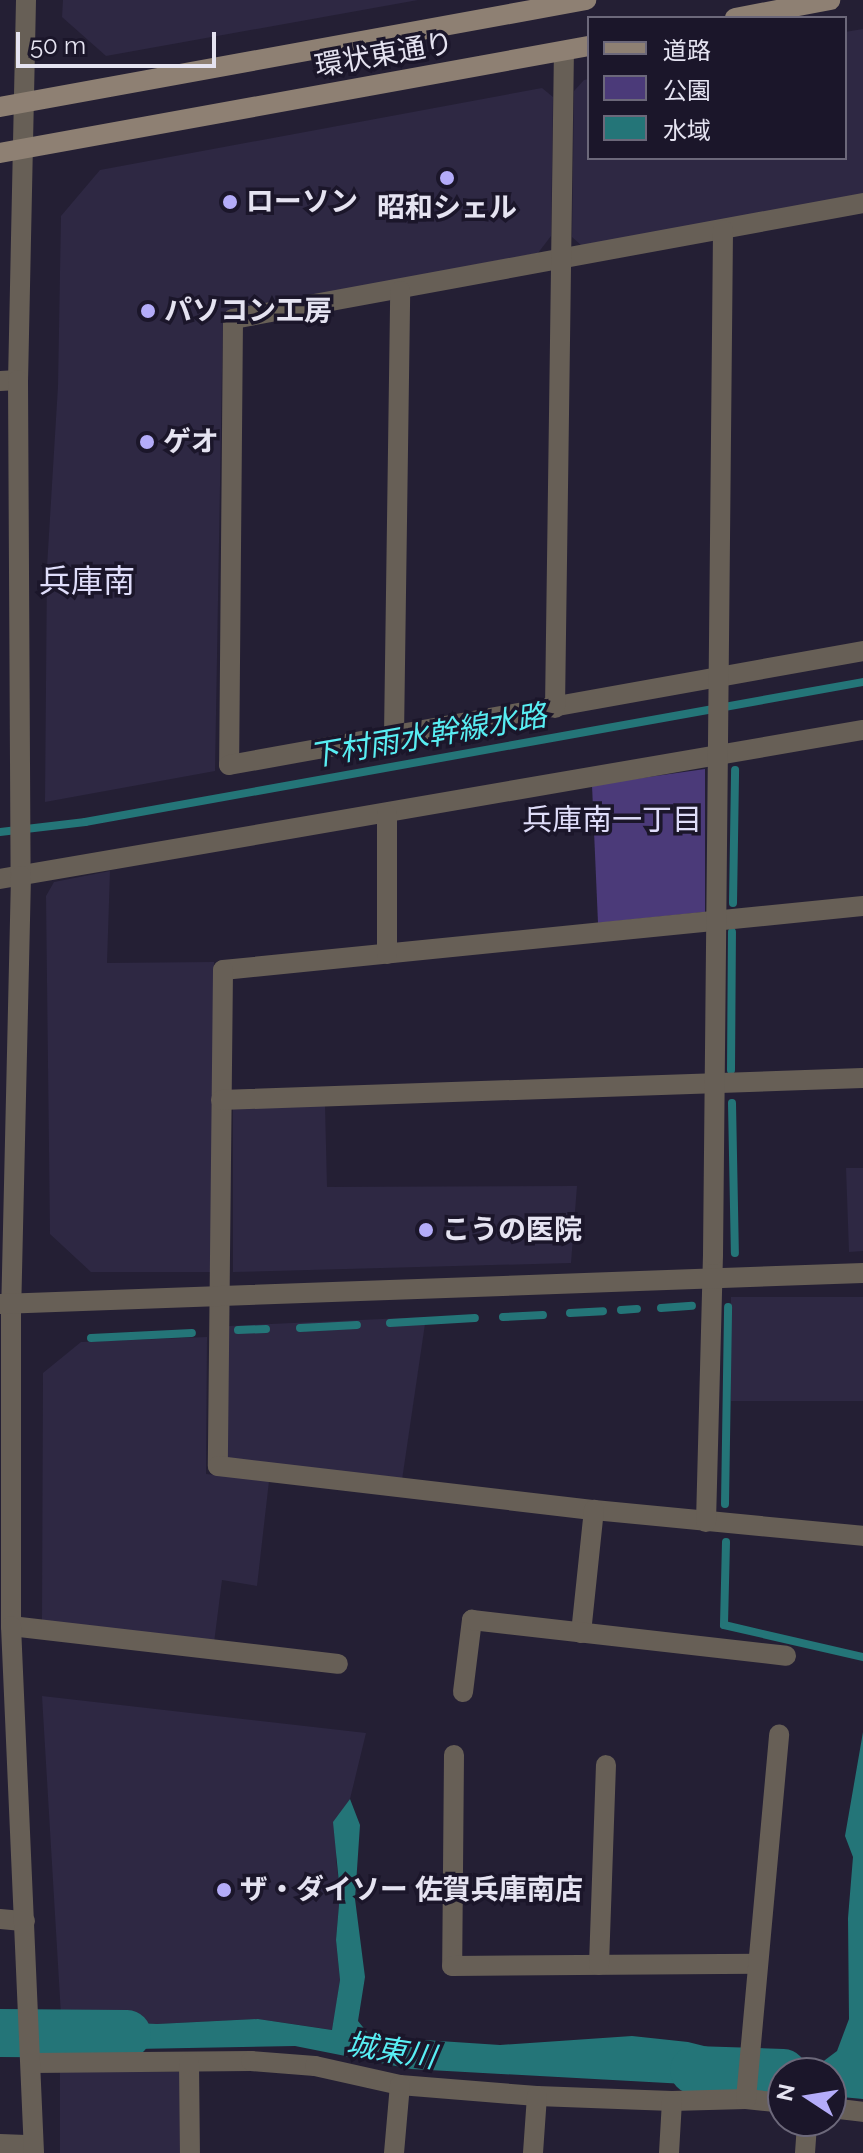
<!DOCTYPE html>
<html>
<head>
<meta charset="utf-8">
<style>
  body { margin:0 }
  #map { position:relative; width:863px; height:2153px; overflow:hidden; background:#241f34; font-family:Raleway,"Noto Sans JP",sans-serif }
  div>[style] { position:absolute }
  .built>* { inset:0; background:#2e2843; transform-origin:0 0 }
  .green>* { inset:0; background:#4b3a79 }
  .water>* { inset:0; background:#247578 }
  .stream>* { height:8px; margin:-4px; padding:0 4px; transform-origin:4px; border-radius:4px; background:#247578 }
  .river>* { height:48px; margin:-24px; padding:0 24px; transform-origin:24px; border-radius:24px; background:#247578 }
  .minor>* { height:20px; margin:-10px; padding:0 10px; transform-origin:10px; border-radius:10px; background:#675f56 }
  .tertiary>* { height:20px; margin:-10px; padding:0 10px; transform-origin:10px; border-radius:10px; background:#675f56 }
  .secondary>* { height:20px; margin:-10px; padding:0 10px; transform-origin:10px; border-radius:10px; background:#8e8073 }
  .dots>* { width:22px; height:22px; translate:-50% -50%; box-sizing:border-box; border:4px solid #1b162a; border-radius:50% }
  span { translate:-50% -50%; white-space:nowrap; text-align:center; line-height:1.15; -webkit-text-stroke:7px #1b162a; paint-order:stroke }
  .street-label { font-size:28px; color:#e5e3f1 }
  .poi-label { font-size:28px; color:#e5e3f1; font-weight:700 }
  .left { translate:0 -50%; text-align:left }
  .water-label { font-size:30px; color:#58eef3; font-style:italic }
  .neighbourhood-label { font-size:30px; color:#dfddfa }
  .quarter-label { font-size:32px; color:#dfddfa }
  .legend { position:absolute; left:587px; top:16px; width:260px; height:144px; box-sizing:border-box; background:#1b162a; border:2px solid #6c687a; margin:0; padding:10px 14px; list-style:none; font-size:24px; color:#e5e3f1 }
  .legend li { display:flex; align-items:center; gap:16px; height:40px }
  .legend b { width:40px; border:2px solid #6c687a }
  .north { position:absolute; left:767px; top:2057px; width:80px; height:80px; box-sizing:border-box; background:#1b162a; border:2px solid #6c687a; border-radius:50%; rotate:282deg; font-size:22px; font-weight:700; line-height:32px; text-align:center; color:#e5e3f1 }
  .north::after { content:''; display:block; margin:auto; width:28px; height:36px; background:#b4acf9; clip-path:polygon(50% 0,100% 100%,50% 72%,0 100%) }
  .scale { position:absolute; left:16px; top:32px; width:200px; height:36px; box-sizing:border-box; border:4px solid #e5e3f1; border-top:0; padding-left:10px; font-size:24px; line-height:28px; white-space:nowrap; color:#e5e3f1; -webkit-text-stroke:6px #1b162a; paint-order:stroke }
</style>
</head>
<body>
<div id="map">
  <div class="built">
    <div style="clip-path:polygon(63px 0,418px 0,106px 56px,62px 17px)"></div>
    <div style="clip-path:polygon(863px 29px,863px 194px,582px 246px,572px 237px,574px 91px,584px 80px,589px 79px,589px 158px,845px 158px,845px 32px)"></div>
    <div style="clip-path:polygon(542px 88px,553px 97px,551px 236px,538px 253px,223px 313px,215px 771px,45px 802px,47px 567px,58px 386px,61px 216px,100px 170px)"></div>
    <div style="clip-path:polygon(110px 871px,107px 963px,214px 962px,211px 1272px,91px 1272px,50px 1234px,46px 896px,54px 882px)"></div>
    <div style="clip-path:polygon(325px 1105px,327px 1187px,577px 1186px,571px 1263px,233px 1272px,233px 1109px)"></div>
    <div style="clip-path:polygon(846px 1168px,863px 1168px,863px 1251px,849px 1252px)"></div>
    <div style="left:863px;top:1297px;width:104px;height:132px;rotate:90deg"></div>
    <div style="clip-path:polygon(426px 1317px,402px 1480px,225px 1460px,229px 1326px)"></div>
    <div style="clip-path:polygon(207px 1337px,206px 1474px,269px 1481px,257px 1586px,222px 1580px,214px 1643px,42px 1622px,43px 1373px,81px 1342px)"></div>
    <div style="clip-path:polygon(42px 1696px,366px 1733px,350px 1799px,343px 1809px,336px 1859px,340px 1893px,336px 1940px,340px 1980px,333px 2030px,258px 2019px,157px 2024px,96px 2021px,61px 2015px)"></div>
    <div style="left:60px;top:2072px;width:122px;height:81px"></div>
  </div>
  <div class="green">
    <div style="clip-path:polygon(705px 769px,705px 912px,598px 923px,592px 785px)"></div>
  </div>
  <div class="water">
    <div style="clip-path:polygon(863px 1732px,863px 2099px,831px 2096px,831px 2073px,783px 2073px,783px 2092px,766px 2090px,769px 2060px,821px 2063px,837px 2051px,849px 2019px,848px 1918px,853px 1857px,845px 1836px)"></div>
    <div style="clip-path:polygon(350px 1799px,360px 1825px,355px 1899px,365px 1977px,358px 2021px,371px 2037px,403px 2048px,424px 2040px,500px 2045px,632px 2036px,688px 2042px,740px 2055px,740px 2087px,411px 2069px,295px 2046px,134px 2049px,80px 2047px,61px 2042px,61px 2015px,96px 2021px,157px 2024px,258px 2019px,332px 2030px,340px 1980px,336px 1940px,340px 1893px,333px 1822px)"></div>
  </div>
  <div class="stream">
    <div style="left:0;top:832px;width:86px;rotate:-6.7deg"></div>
    <div style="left:85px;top:822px;width:790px;rotate:-10.2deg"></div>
    <div style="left:733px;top:903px;width:133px;rotate:-89.1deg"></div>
    <div style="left:731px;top:1070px;width:138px;rotate:-89.6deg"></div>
    <div style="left:732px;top:1103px;width:150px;rotate:88.9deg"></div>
    <div style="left:661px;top:1308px;width:31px;rotate:-4deg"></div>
    <div style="left:621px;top:1310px;width:16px;rotate:-4deg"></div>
    <div style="left:570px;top:1313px;width:33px;rotate:-3deg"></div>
    <div style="left:503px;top:1317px;width:40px;rotate:-2.9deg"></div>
    <div style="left:390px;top:1323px;width:85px;rotate:-3.4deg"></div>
    <div style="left:300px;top:1328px;width:57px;rotate:-3deg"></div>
    <div style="left:238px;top:1330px;width:28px;rotate:-2deg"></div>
    <div style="left:91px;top:1338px;width:101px;rotate:-2.8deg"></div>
    <div style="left:725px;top:1504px;width:197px;rotate:-89.1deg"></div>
    <div style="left:726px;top:1542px;width:83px;rotate:91.4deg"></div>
    <div style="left:724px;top:1625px;width:143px;rotate:13deg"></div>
  </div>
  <div class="river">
    <div style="left:0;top:2033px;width:127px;rotate:0.5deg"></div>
    <div style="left:694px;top:2070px;width:89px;rotate:1.9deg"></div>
  </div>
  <div class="minor">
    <div style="left:863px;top:203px;width:641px;rotate:169.57deg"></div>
    <div style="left:233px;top:319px;width:446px;rotate:90.5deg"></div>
    <div style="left:229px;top:765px;width:644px;rotate:-10.19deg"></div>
    <div style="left:0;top:381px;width:18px;rotate:-3deg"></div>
    <div style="left:555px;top:708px;width:657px;rotate:-89.22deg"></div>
    <div style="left:394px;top:736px;width:445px;rotate:-89.2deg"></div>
    <div style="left:0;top:879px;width:876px;rotate:-9.8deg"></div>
    <div style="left:863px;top:906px;width:643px;rotate:174.29deg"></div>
    <div style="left:223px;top:970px;width:496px;rotate:90.6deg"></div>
    <div style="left:218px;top:1466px;width:379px;rotate:6.7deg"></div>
    <div style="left:594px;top:1510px;width:270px;rotate:5.5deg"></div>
    <div style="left:387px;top:954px;width:140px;rotate:-90deg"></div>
    <div style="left:221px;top:1100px;width:642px;rotate:-1.96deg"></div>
    <div style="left:706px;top:1522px;width:267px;rotate:-88.5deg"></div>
    <div style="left:713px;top:1255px;width:1025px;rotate:-89.44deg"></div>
    <div style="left:11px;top:1626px;width:329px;rotate:6.6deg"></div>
    <div style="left:581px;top:1633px;width:124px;rotate:-84deg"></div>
    <div style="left:463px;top:1692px;width:73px;rotate:-82.9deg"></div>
    <div style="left:472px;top:1620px;width:316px;rotate:6.5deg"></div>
    <div style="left:454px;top:1755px;width:211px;rotate:90.5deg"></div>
    <div style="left:452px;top:1966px;width:306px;rotate:-0.4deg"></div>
    <div style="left:0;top:1919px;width:25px;rotate:5deg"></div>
    <div style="left:599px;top:1965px;width:200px;rotate:-88deg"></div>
    <div style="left:32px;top:2063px;width:219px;rotate:-0.5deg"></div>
    <div style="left:251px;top:2061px;width:64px;rotate:4.5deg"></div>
    <div style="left:315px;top:2066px;width:87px;rotate:12.6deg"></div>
    <div style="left:400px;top:2085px;width:137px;rotate:4.6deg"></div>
    <div style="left:537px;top:2096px;width:135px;rotate:2.1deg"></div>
    <div style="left:672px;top:2101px;width:74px;rotate:-1.5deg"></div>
    <div style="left:746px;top:2099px;width:37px;rotate:6deg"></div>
    <div style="left:189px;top:2063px;width:90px;rotate:89.4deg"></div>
    <div style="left:746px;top:2099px;width:366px;rotate:-84.8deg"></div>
    <div style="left:831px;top:2108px;width:32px;rotate:7deg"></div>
    <div style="left:0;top:2144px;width:33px;rotate:2deg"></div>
    <div style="left:394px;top:2153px;width:68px;rotate:-85deg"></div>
    <div style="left:533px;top:2153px;width:57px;rotate:-86deg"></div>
    <div style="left:669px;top:2153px;width:52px;rotate:-86.7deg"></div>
    <div style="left:805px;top:2153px;width:32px;rotate:-86deg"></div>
  </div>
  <div class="tertiary">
    <div style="left:26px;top:0;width:380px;rotate:91.2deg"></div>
    <div style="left:18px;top:380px;width:496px;rotate:89.7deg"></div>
    <div style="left:21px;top:876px;width:428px;rotate:91.3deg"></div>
    <div style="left:11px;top:1304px;width:322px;rotate:90deg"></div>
    <div style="left:11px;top:1626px;width:528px;rotate:87.5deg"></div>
    <div style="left:0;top:1304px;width:864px;rotate:-2.06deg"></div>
  </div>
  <div class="secondary">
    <div style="left:735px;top:18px;width:97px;rotate:-10.7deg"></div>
    <div style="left:0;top:107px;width:596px;rotate:-10.35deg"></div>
    <div style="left:0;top:153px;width:599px;rotate:-10.3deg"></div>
  </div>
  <div class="dots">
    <div style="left:447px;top:178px;background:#b4acf9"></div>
    <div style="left:230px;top:202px;background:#b4acf9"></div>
    <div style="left:148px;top:311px;background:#b4acf9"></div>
    <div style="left:147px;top:442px;background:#b4acf9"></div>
    <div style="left:426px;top:1230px;background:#b4acf9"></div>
    <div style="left:224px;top:1890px;background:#b4acf9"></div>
  </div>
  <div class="street-label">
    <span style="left:384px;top:55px;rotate:-10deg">環状東通り</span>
  </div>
  <div class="poi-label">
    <span class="left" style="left:246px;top:202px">ローソン</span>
    <span style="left:447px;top:208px">昭和シェル</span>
    <span class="left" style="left:164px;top:311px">パソコン工房</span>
    <span class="left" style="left:163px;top:442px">ゲオ</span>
    <span class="left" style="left:442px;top:1230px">こうの医院</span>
    <span class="left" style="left:240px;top:1890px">ザ・ダイソー 佐賀兵庫南店</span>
  </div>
  <div class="water-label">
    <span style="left:428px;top:736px;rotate:-10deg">下村雨水幹線水路</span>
    <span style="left:391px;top:2051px;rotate:9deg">城東川</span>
  </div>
  <div class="neighbourhood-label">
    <span style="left:612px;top:820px">兵庫南一丁目</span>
  </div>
  <div class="quarter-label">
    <span style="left:87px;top:581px">兵庫南</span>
  </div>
  <ul class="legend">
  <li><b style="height:10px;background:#8e8073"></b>道路</li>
  <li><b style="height:22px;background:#4b3a79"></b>公園</li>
  <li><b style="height:22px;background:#247578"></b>水域</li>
  </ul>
  <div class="north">N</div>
  <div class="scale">50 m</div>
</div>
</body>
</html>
